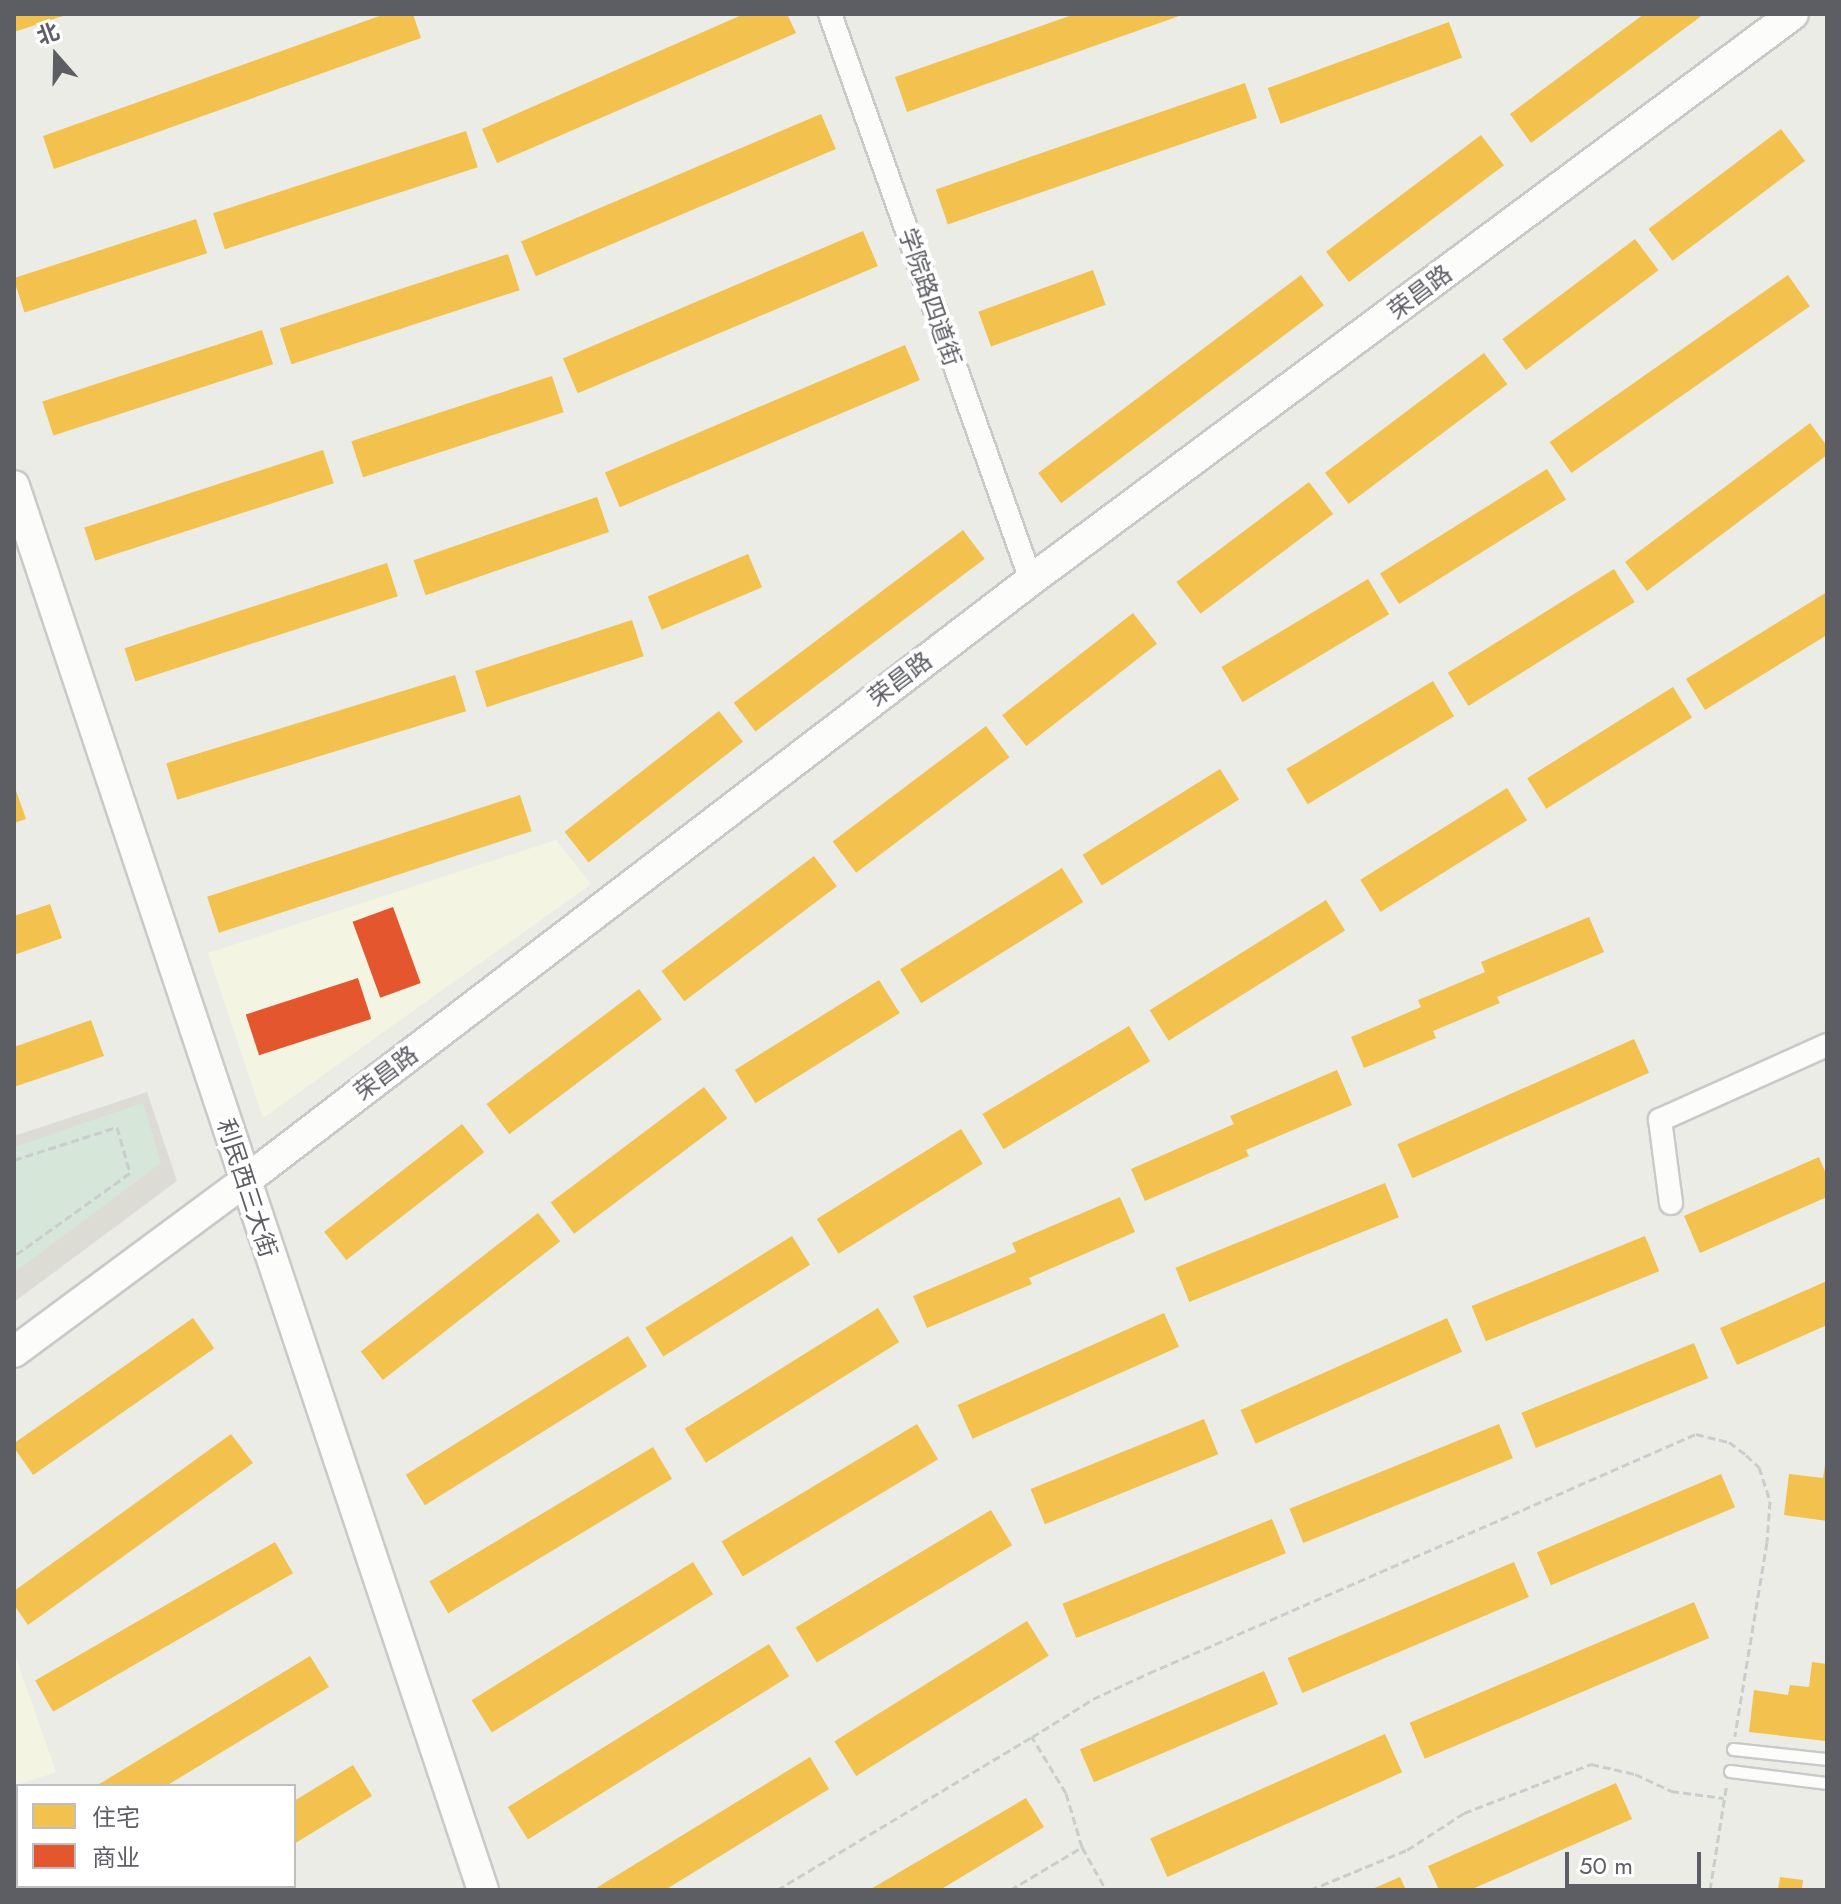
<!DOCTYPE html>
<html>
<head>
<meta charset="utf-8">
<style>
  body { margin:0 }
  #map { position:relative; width:1841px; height:1904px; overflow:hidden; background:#ecece7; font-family:Jost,"Noto Sans SC",sans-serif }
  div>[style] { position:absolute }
  .commercial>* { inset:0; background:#f3f4e2 }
  .education>* { inset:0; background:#dcdcd5 }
  .green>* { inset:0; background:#d6e7d9 }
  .homes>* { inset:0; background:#f2c14e; transform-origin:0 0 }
  .shops>* { inset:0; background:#e4572e; transform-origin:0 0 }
  .path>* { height:3px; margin-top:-1.5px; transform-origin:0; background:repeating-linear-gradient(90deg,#c9cdcc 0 8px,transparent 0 12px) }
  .roads { filter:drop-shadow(2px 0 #c9c9c9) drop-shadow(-2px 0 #c9c9c9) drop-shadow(0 2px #c9c9c9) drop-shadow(0 -2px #c9c9c9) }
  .lane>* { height:11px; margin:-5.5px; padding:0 5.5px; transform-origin:5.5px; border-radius:5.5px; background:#fcfcfb }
  .street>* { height:22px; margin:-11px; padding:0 11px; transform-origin:11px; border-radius:11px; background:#fcfcfb }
  .secondary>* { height:30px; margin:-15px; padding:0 15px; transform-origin:15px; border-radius:15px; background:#fcfcfb }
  span { translate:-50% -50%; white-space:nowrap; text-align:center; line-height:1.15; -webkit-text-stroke:8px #fff; paint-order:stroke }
  .street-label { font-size:24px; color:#5d5e64 }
  .frame { position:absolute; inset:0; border:16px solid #5d5e64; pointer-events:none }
  .legend { position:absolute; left:16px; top:1784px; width:280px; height:104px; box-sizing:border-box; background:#fff; border:2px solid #bebfc1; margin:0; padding:10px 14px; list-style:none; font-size:24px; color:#5d5e64 }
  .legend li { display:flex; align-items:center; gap:16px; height:40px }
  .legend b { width:40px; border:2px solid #bebfc1 }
  .north { position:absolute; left:16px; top:16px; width:80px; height:80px; -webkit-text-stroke:6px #fff; paint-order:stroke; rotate:340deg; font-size:22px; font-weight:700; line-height:32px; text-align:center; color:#5d5e64 }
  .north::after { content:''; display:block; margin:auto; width:28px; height:36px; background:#5d5e64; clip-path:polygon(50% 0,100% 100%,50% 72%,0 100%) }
  .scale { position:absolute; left:1565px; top:1852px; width:136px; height:36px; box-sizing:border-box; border:4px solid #5d5e64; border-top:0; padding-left:10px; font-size:24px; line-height:28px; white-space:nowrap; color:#5d5e64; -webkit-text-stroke:6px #fff; paint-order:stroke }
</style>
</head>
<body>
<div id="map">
  <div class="commercial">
    <div style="clip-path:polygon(556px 840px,591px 884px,263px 1118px,208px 953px)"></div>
    <div style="clip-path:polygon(14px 1652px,56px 1772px,14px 1786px)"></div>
  </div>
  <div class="education">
    <div style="clip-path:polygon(147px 1092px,177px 1181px,14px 1302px,14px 1136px)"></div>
  </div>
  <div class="green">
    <div style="clip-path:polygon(143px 1103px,161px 1163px,14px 1273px,14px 1147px)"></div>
  </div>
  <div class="homes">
    <div style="clip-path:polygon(14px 14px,66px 14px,66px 15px,14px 32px)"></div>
    <div style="clip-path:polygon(385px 14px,413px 14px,421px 38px,54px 169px,43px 136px)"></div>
    <div style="clip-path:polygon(744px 14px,787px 14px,796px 33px,497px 163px,482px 129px)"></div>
    <div style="clip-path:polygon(1075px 14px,1185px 14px,907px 112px,895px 77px)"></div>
    <div style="clip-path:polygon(1644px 14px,1704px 14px,1531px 143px,1510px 114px)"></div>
    <div style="left:1449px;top:22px;width:38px;height:193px;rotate:70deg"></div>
    <div style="left:1245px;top:83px;width:37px;height:327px;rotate:71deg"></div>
    <div style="left:821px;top:114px;width:38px;height:326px;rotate:67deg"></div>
    <div style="left:1781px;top:129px;width:40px;height:166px;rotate:53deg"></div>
    <div style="left:466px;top:131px;width:38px;height:266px;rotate:72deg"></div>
    <div style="left:1481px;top:135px;width:38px;height:194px;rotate:53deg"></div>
    <div style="left:196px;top:219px;width:36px;height:192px;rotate:72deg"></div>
    <div style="left:863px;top:231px;width:38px;height:326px;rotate:67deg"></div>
    <div style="left:1635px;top:239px;width:39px;height:166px;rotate:53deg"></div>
    <div style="left:508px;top:254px;width:38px;height:240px;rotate:72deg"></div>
    <div style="left:1093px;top:270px;width:37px;height:122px;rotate:70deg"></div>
    <div style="left:1301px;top:275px;width:38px;height:329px;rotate:53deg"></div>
    <div style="left:1788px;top:275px;width:38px;height:291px;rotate:55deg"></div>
    <div style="left:262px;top:330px;width:36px;height:231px;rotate:72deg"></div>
    <div style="left:905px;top:345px;width:38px;height:326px;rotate:67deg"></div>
    <div style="left:1484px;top:353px;width:39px;height:199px;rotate:53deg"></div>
    <div style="left:552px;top:376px;width:38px;height:211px;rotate:72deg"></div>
    <div style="clip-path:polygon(1810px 423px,1827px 446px,1827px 455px,1647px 591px,1625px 562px)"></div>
    <div style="left:323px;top:450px;width:35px;height:251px;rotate:72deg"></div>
    <div style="left:1547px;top:469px;width:36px;height:197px;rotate:58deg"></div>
    <div style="left:1309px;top:482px;width:40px;height:166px;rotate:53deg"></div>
    <div style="left:597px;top:497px;width:37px;height:194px;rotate:71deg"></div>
    <div style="left:963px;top:530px;width:36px;height:287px;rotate:53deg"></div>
    <div style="left:748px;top:554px;width:36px;height:109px;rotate:67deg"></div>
    <div style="left:387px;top:563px;width:35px;height:276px;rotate:72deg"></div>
    <div style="left:1614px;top:569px;width:39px;height:196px;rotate:58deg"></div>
    <div style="left:1368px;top:579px;width:41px;height:171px;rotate:59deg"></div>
    <div style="clip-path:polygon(1827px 592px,1827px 635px,1705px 710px,1686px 679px)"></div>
    <div style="left:1133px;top:613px;width:39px;height:166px;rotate:52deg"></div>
    <div style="left:632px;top:620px;width:38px;height:165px;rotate:72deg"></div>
    <div style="left:455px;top:675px;width:38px;height:302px;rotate:73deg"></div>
    <div style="left:1433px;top:681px;width:41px;height:171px;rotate:59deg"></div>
    <div style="left:1673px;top:687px;width:36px;height:172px;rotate:58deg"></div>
    <div style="left:719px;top:711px;width:39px;height:196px;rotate:52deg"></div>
    <div style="left:986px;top:726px;width:39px;height:192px;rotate:53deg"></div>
    <div style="left:1220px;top:769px;width:36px;height:162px;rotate:58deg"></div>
    <div style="clip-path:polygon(14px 785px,26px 819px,14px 823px)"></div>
    <div style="left:1507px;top:788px;width:38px;height:173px;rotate:58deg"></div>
    <div style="left:520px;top:795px;width:38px;height:329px;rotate:72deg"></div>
    <div style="left:814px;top:856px;width:38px;height:191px;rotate:53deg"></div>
    <div style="left:1062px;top:868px;width:40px;height:191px;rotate:58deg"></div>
    <div style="left:1326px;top:900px;width:36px;height:208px;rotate:58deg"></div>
    <div style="clip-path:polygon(50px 904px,62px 938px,14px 955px,14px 916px)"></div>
    <div style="clip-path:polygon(1589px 917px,1604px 952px,1497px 997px,1500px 1003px,1433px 1031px,1436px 1038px,1364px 1068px,1351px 1037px,1421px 1007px,1418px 1000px,1485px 972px,1481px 962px)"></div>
    <div style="left:879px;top:980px;width:39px;height:170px;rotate:58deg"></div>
    <div style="left:639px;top:989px;width:38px;height:191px;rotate:53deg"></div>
    <div style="clip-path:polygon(91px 1020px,104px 1056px,14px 1087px,14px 1047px)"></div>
    <div style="left:1129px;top:1026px;width:41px;height:171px;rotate:59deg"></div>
    <div style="left:1634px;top:1039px;width:37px;height:259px;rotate:66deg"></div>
    <div style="clip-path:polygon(1337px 1070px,1352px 1105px,1246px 1150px,1249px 1156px,1145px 1201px,1131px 1169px,1234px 1124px,1230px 1116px)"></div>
    <div style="left:704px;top:1087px;width:39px;height:192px;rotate:53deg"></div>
    <div style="left:462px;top:1124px;width:36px;height:175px;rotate:52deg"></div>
    <div style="left:961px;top:1129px;width:41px;height:170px;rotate:58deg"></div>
    <div style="clip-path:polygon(1819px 1157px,1827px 1176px,1827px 1197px,1700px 1253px,1684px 1216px)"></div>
    <div style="left:1385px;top:1183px;width:37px;height:226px;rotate:68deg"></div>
    <div style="clip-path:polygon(1120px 1197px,1135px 1232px,1029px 1278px,1032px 1284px,927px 1328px,913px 1296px,1016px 1252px,1012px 1243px)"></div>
    <div style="left:538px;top:1213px;width:36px;height:225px;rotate:52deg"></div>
    <div style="left:792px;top:1236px;width:34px;height:173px;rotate:58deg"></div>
    <div style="left:1645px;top:1236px;width:38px;height:187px;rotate:68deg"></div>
    <div style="clip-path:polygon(1827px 1281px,1827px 1325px,1737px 1365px,1720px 1328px)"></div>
    <div style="left:878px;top:1308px;width:40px;height:228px;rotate:58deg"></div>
    <div style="left:1164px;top:1313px;width:37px;height:226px;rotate:66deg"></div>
    <div style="left:193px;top:1318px;width:37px;height:221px;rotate:55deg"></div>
    <div style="left:1447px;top:1318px;width:37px;height:226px;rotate:66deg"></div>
    <div style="left:628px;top:1336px;width:36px;height:262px;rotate:58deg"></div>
    <div style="left:1694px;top:1343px;width:38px;height:186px;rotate:68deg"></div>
    <div style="left:1204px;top:1419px;width:38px;height:187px;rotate:68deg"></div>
    <div style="left:917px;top:1424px;width:41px;height:228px;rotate:59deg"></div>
    <div style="left:1499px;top:1424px;width:37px;height:226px;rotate:68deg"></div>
    <div style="clip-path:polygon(231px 1434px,253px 1463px,28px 1625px,14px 1605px,14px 1591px)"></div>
    <div style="left:653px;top:1447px;width:37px;height:261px;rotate:59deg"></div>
    <div style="clip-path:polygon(1825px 1465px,1827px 1521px,1784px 1515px,1789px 1474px,1823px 1478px)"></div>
    <div style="left:1721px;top:1474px;width:36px;height:200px;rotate:67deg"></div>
    <div style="left:991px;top:1510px;width:41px;height:228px;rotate:59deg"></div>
    <div style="left:1272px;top:1519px;width:37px;height:226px;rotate:68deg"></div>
    <div style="left:275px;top:1542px;width:36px;height:277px;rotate:60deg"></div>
    <div style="left:693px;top:1562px;width:38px;height:261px;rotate:58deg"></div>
    <div style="left:1514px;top:1562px;width:38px;height:246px;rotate:67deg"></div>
    <div style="left:1694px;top:1602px;width:39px;height:309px;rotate:67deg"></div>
    <div style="left:1027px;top:1621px;width:41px;height:227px;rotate:58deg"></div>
    <div style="left:769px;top:1644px;width:38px;height:308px;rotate:58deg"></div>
    <div style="clip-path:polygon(310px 1656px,329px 1687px,166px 1786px,96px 1786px)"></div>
    <div style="clip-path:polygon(1812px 1662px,1827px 1664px,1826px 1741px,1749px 1732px,1754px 1690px,1788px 1695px,1790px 1685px,1809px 1687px)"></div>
    <div style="left:1264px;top:1671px;width:36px;height:200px;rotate:67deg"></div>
    <div style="left:1385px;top:1734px;width:42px;height:257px;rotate:66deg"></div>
    <div style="clip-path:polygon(810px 1757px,829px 1789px,665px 1890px,593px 1890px)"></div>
    <div style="clip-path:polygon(353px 1765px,372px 1796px,294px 1844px,294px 1801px)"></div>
    <div style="clip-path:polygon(1616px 1783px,1632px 1819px,1470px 1890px,1439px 1890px,1428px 1866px)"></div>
    <div style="clip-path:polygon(1026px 1798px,1044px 1827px,940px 1890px,869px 1890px)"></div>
    <div style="clip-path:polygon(1400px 1877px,1406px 1890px,1370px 1890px)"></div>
    <div style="clip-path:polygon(1780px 1877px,1803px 1880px,1802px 1890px,1778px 1890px)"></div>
    <div style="clip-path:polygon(154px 1886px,224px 1886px,218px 1890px,148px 1890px)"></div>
  </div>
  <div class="shops">
    <div style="left:393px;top:907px;width:81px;height:43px;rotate:70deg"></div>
    <div style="left:358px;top:978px;width:43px;height:118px;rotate:72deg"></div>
  </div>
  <div class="path">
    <div style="left:14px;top:1160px;width:108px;rotate:-17.8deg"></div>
    <div style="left:117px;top:1127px;width:48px;rotate:74.2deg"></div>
    <div style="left:130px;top:1173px;width:143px;rotate:144.4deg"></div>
    <div style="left:1082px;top:1847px;width:49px;rotate:60.8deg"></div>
    <div style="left:777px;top:1890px;width:297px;rotate:-31deg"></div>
    <div style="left:1010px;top:1890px;width:84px;rotate:-30.8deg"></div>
    <div style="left:1082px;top:1847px;width:56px;rotate:-106.5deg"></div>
    <div style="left:1066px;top:1793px;width:66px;rotate:-121.3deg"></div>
    <div style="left:1032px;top:1737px;width:72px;rotate:-31.9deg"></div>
    <div style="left:1093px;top:1699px;width:62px;rotate:-24.9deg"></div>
    <div style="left:1149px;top:1673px;width:597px;rotate:-23.6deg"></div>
    <div style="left:1696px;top:1434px;width:34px;rotate:14deg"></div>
    <div style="left:1729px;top:1442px;width:21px;rotate:37deg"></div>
    <div style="left:1746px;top:1455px;width:18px;rotate:43deg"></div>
    <div style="left:1759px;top:1467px;width:36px;rotate:72deg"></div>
    <div style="left:1770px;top:1501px;width:41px;rotate:94.2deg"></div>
    <div style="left:1767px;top:1542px;width:197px;rotate:99.4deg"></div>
    <div style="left:1310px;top:1890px;width:105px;rotate:-22.4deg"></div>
    <div style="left:1407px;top:1850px;width:68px;rotate:-33deg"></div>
    <div style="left:1464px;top:1813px;width:136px;rotate:-21.1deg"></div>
    <div style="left:1591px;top:1764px;width:45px;rotate:12.8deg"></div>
    <div style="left:1635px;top:1774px;width:40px;rotate:25deg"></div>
    <div style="left:1671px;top:1791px;width:53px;rotate:7.5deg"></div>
    <div style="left:1710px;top:1890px;width:108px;rotate:-81deg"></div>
  </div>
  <div class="roads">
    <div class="lane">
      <div style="left:1733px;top:1749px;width:95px;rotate:6.1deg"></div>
      <div style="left:1730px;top:1771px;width:98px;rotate:7.1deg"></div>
    </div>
    <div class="street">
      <div style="left:830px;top:14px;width:601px;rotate:70.45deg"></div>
      <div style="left:1671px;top:1203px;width:84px;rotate:-97.5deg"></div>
      <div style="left:1660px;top:1120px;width:183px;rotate:-24.2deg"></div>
    </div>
    <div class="secondary">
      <div style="left:14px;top:486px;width:1480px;rotate:71.53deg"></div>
      <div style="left:14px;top:1352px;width:287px;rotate:-36.5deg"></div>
      <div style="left:245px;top:1181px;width:989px;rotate:-37.4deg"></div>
      <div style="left:1031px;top:580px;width:949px;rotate:-36.6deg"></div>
    </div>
  </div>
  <div class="street-label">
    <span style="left:1420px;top:292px;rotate:-37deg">荣昌路</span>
    <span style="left:930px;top:297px;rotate:71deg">学院路四道街</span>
    <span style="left:900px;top:679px;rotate:-37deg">荣昌路</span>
    <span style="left:386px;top:1073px;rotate:-37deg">荣昌路</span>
    <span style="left:247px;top:1188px;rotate:72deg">利民西三大街</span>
  </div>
  <div class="frame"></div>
  <ul class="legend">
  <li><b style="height:22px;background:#f2c14e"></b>住宅</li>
  <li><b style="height:22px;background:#e4572e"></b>商业</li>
  </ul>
  <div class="north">北</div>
  <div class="scale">50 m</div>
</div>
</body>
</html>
